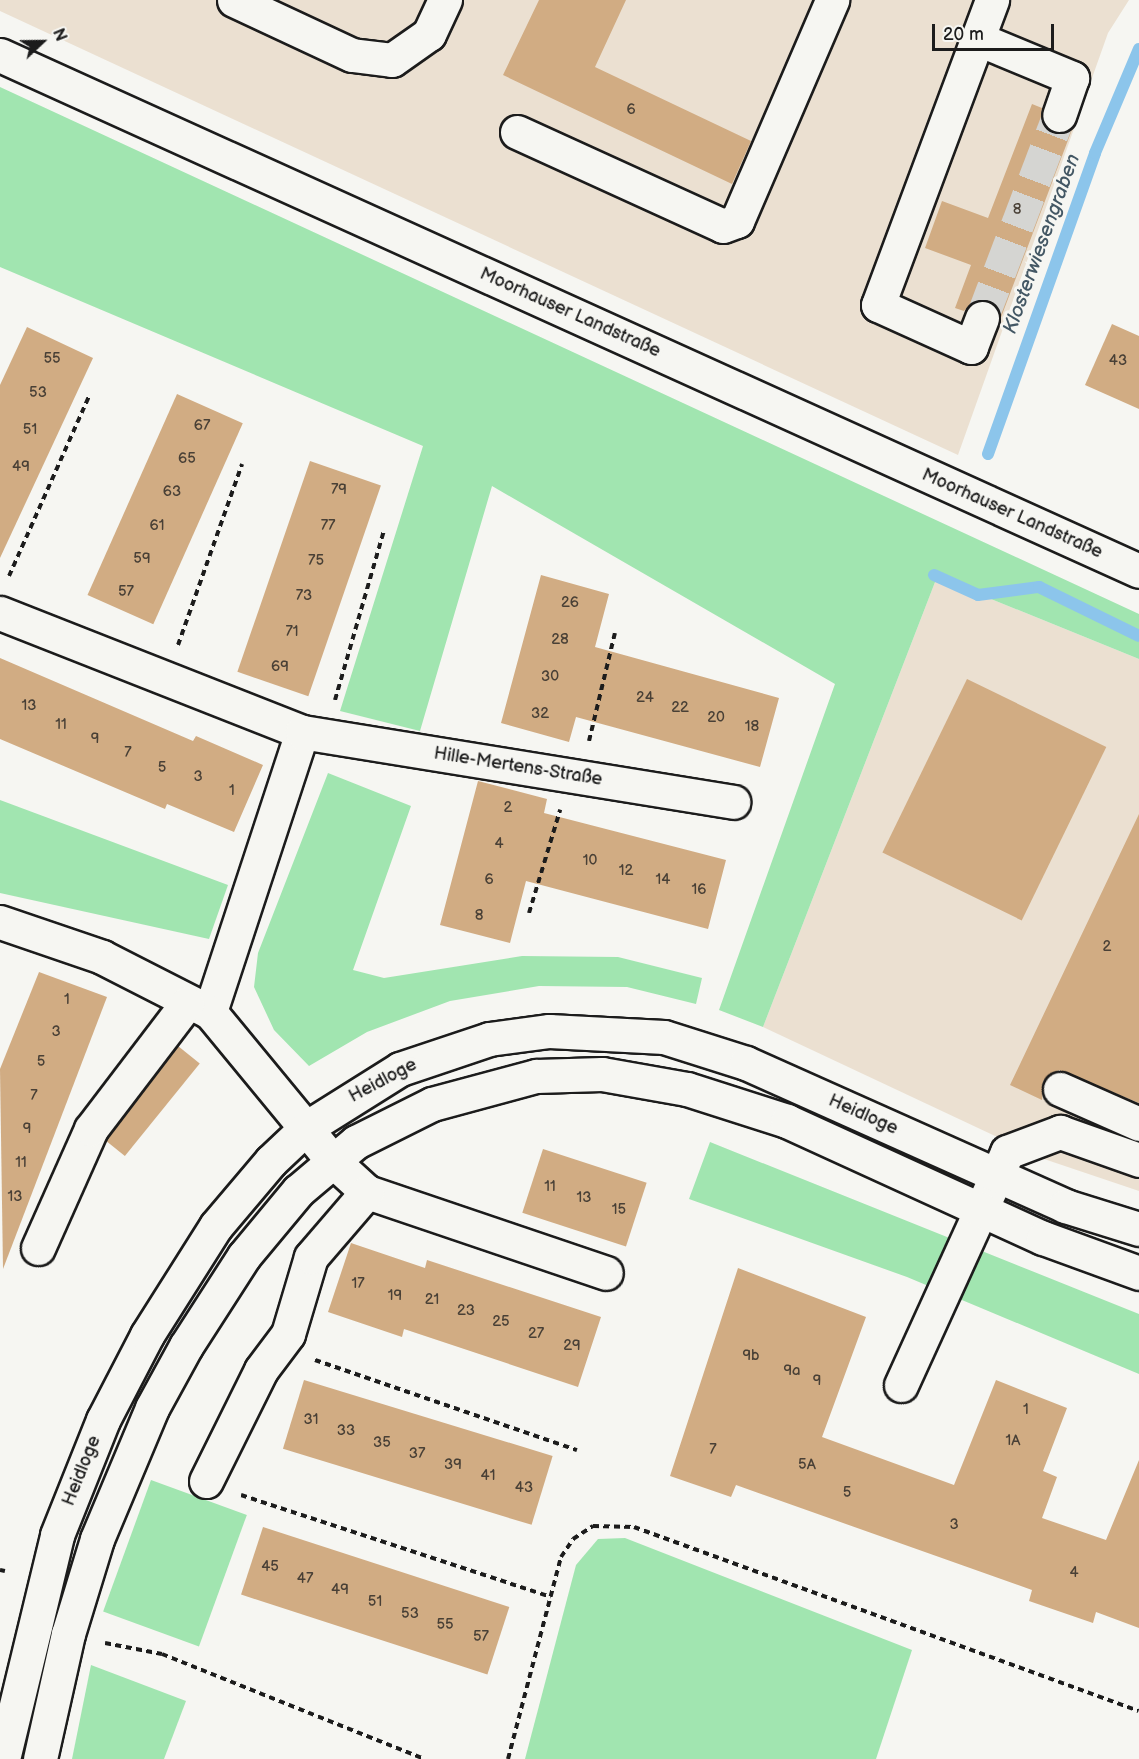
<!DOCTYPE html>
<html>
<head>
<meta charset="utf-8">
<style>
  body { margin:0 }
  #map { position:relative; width:1139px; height:1759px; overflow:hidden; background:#f6f6f2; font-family:"Balsamiq Sans",sans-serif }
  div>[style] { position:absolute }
  .built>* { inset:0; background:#ebe0d1 }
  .green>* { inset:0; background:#a1e5b0; transform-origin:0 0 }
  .stream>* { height:12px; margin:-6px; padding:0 6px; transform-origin:6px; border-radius:6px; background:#8cc5eb }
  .building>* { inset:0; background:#d1ac83; transform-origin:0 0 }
  .minor-tunnel>* { height:33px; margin-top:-16.5px; transform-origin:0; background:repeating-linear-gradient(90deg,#d5d5d2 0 33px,transparent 0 49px) }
  .path>* { height:4px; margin-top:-2px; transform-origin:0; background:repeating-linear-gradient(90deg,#1c1c1c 0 6px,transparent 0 10.5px) }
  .roads { filter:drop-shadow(2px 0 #1c1c1c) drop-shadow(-2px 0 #1c1c1c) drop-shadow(0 2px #1c1c1c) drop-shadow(0 -2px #1c1c1c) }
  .minor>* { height:33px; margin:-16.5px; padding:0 16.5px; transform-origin:16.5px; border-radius:16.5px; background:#f6f6f2 }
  span { translate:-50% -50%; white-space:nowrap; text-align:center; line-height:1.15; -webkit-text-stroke:6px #f6f6f2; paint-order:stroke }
  .number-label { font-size:15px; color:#494036 }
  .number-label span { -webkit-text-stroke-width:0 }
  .street-label { font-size:18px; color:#1c1c1c }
  .water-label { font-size:20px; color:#435764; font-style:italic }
  .north { position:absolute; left:12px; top:12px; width:60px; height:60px; -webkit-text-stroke:4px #f6f6f2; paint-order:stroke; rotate:68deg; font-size:16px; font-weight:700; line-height:24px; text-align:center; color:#1c1c1c }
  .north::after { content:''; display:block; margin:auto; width:21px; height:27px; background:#1c1c1c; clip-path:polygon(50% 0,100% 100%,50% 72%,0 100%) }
  .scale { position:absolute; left:932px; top:24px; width:122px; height:27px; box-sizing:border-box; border:3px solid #1c1c1c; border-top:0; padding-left:8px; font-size:18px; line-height:21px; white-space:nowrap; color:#1c1c1c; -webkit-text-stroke:4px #f6f6f2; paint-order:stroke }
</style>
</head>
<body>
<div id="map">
  <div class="built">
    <div style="clip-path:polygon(0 0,1129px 0,1108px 33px,958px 455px,0 11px)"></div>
    <div style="clip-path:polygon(937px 577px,1139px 659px,1139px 1191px,1044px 1159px,763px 1027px)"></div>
  </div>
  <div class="green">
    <div style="clip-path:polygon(0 87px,1139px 614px,1139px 659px,937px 577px,763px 1027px,719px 1010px,835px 684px,492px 486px,420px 731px,340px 711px,423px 446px,0 267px)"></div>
    <div style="clip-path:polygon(328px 773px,411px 806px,353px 970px,384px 978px,522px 956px,618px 957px,702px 978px,696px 1004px,627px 987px,539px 986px,450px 1001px,367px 1032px,309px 1066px,274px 1030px,254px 987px,258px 953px)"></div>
    <div style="clip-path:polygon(0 800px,228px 885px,209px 939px,0 893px)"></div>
    <div style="clip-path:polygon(710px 1142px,1139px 1314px,1139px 1374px,907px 1277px,689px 1199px)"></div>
    <div style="left:151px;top:1480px;width:102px;height:140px;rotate:20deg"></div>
    <div style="clip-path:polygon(625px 1538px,912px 1650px,876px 1759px,525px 1759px,576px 1565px,598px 1539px)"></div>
    <div style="clip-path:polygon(91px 1665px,186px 1701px,164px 1759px,72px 1759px)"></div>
  </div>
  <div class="stream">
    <div style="left:988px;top:454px;width:319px;rotate:-70.4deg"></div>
    <div style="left:1095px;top:153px;width:113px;rotate:-67.1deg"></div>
    <div style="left:934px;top:575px;width:48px;rotate:24.4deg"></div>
    <div style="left:978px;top:595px;width:62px;rotate:-7.5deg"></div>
    <div style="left:1039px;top:587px;width:111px;rotate:26.1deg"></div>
  </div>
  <div class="building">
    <div style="clip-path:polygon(539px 0,626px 0,595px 67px,751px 141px,732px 184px,503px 75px)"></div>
    <div style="clip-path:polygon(1032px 104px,1042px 108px,1041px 119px,1052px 132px,1073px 127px,1000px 320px,997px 307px,988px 300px,971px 303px,964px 311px,955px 308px,971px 265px,925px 248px,942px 201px,988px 218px)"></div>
    <div style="clip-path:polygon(1112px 324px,1139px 336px,1139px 409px,1085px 385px)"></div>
    <div style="clip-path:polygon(27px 327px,93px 358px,0 558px,0 385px)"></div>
    <div style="left:177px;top:394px;width:72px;height:220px;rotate:24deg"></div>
    <div style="left:310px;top:461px;width:75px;height:223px;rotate:19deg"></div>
    <div style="clip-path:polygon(541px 575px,609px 594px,595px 647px,779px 698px,760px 767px,576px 717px,569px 742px,501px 723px)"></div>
    <div style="clip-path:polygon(0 658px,193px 741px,196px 736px,263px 765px,234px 832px,167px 804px,165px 809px,0 739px)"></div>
    <div style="left:967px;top:679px;width:155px;height:193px;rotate:26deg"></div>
    <div style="clip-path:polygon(478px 781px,547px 799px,544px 813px,726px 860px,708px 929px,526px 881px,510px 943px,440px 925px)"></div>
    <div style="clip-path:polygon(1139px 814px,1139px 1103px,1059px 1070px,1043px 1081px,1042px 1100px,1010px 1085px)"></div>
    <div style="clip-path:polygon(39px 972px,107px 997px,3px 1269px,0 1069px)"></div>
    <div style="left:178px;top:1046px;width:28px;height:119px;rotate:39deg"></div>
    <div style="left:543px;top:1149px;width:109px;height:67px;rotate:18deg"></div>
    <div style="clip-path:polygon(351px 1243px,425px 1268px,427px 1260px,601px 1317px,578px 1387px,404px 1329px,402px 1337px,328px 1312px)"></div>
    <div style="clip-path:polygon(738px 1268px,866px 1317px,822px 1437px,954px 1485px,996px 1380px,1067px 1408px,1043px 1471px,1057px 1477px,1042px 1518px,1106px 1540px,1139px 1460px,1139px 1628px,1096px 1612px,1093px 1623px,1029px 1601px,1032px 1590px,736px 1485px,731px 1497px,670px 1476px)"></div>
    <div style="left:304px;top:1380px;width:260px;height:72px;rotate:17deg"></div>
    <div style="left:263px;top:1527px;width:259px;height:71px;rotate:18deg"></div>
  </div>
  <div class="minor-tunnel">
    <div style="left:982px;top:318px;width:217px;rotate:-69.2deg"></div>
  </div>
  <div class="path">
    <div style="left:9px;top:576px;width:197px;rotate:-66deg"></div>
    <div style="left:178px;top:645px;width:192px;rotate:-70.5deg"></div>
    <div style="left:335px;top:700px;width:177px;rotate:-73.9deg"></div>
    <div style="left:589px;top:741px;width:111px;rotate:-76.5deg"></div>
    <div style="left:529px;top:913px;width:108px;rotate:-73.2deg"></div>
    <div style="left:315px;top:1360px;width:277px;rotate:19deg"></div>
    <div style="left:241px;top:1495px;width:326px;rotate:18.2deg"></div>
    <div style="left:0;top:1570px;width:5px;rotate:11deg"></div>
    <div style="left:105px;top:1643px;width:58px;rotate:10.9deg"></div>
    <div style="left:162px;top:1654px;width:283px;rotate:21.8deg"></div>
    <div style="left:508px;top:1759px;width:209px;rotate:-75.3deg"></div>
    <div style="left:561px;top:1557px;width:22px;rotate:-56deg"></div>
    <div style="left:573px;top:1539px;width:24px;rotate:-33deg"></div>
    <div style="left:593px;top:1526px;width:41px;rotate:1.4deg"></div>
    <div style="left:634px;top:1527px;width:537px;rotate:20.02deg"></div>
  </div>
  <div class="roads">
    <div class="minor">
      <div style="left:234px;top:0;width:130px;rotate:25deg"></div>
      <div style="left:352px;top:55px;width:40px;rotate:7.1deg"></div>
      <div style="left:392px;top:60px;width:45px;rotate:-35.1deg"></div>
      <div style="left:429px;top:34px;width:38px;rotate:-65deg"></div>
      <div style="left:978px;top:39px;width:102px;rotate:22.5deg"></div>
      <div style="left:1072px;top:78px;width:39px;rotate:109deg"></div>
      <div style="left:0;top:55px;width:1250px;rotate:24.37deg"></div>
      <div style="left:517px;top:132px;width:226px;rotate:24.5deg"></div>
      <div style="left:723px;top:226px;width:15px;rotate:-20deg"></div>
      <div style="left:737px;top:221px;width:241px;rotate:-66.7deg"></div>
      <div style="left:982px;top:318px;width:31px;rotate:111deg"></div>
      <div style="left:971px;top:347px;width:102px;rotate:-155.7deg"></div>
      <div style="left:878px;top:305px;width:326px;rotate:-69.5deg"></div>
      <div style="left:0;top:613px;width:325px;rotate:21.5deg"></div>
      <div style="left:302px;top:732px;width:295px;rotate:108.2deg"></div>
      <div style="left:302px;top:732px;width:437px;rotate:9.2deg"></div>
      <div style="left:0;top:922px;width:108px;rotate:18.9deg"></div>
      <div style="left:102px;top:957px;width:121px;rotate:27deg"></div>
      <div style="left:210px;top:1012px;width:192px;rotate:50.5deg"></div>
      <div style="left:332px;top:1160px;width:47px;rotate:42.4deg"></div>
      <div style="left:367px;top:1192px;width:252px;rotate:18.7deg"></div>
      <div style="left:1060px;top:1089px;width:86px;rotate:23.9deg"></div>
      <div style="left:38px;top:1248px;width:130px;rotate:-66deg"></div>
      <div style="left:91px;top:1129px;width:158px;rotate:-52.7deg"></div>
      <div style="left:901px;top:1385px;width:256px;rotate:-65.5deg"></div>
      <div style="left:1007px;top:1152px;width:57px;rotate:-20.7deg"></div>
      <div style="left:1060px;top:1132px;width:84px;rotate:19.5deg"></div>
      <div style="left:206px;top:1481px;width:124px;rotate:-63.6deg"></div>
      <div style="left:261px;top:1370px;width:45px;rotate:-53.1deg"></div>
      <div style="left:288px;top:1334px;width:80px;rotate:-73.4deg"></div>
      <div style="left:311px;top:1257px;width:86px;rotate:-49.3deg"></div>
      <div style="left:3px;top:1759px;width:230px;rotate:-76.4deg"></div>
      <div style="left:57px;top:1535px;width:124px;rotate:-68.2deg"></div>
      <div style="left:103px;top:1420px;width:96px;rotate:-62.6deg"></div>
      <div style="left:147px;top:1335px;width:129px;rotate:-57.7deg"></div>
      <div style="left:216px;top:1226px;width:85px;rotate:-49.8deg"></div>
      <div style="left:271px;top:1161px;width:48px;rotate:-43.3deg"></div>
      <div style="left:306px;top:1128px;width:111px;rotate:-32.1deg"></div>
      <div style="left:400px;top:1069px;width:94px;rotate:-18.6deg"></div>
      <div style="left:489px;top:1039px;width:61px;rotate:-7.6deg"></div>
      <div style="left:549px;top:1031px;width:115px;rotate:3deg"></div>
      <div style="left:664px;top:1037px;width:86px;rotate:17.6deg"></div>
      <div style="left:746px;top:1063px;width:350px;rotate:24.1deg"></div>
      <div style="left:1065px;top:1206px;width:77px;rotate:17.3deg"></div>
      <div style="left:40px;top:1759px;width:128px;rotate:-77.4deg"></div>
      <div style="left:68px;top:1634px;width:99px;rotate:-73deg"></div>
      <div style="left:97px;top:1539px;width:142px;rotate:-67.2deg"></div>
      <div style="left:152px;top:1408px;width:71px;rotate:-61.3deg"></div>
      <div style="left:186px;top:1346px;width:107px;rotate:-57.2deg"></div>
      <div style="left:244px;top:1256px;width:85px;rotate:-50.3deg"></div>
      <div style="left:298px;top:1191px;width:76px;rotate:-40.2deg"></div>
      <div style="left:356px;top:1142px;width:85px;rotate:-26.6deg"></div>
      <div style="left:432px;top:1104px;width:108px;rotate:-15.1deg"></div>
      <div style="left:536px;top:1076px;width:66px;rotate:-1.7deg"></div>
      <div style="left:602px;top:1074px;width:86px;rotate:10deg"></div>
      <div style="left:687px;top:1089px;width:105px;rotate:17.7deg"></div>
      <div style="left:787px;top:1121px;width:281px;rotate:24.6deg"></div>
      <div style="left:1043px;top:1238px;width:102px;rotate:20deg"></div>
    </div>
  </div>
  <div class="number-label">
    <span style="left:631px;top:110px">6</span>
    <span style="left:1017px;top:210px">8</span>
    <span style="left:52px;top:359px">55</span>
    <span style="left:1118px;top:361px">43</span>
    <span style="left:38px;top:393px">53</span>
    <span style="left:202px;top:426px">67</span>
    <span style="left:30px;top:430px">51</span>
    <span style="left:187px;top:459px">65</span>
    <span style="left:21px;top:467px">49</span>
    <span style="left:339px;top:490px">79</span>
    <span style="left:172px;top:492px">63</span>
    <span style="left:157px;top:526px">61</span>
    <span style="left:328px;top:526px">77</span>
    <span style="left:142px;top:559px">59</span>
    <span style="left:316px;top:561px">75</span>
    <span style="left:126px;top:592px">57</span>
    <span style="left:304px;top:596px">73</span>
    <span style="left:570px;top:603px">26</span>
    <span style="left:292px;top:632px">71</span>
    <span style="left:560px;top:640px">28</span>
    <span style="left:280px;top:667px">69</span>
    <span style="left:550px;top:677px">30</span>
    <span style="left:645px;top:698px">24</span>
    <span style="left:29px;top:706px">13</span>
    <span style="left:680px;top:708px">22</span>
    <span style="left:540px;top:714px">32</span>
    <span style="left:716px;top:718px">20</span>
    <span style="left:61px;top:725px">11</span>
    <span style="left:752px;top:727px">18</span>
    <span style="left:95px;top:739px">9</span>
    <span style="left:128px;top:753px">7</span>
    <span style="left:162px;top:768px">5</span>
    <span style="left:198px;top:777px">3</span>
    <span style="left:232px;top:791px">1</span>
    <span style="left:508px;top:808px">2</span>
    <span style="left:499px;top:844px">4</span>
    <span style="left:590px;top:861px">10</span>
    <span style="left:626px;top:871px">12</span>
    <span style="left:489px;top:880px">6</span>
    <span style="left:663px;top:880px">14</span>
    <span style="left:699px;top:890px">16</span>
    <span style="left:479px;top:916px">8</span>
    <span style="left:1107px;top:947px">2</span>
    <span style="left:67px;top:1000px">1</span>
    <span style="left:56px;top:1032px">3</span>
    <span style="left:41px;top:1062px">5</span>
    <span style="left:34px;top:1096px">7</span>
    <span style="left:27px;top:1129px">9</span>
    <span style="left:21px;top:1163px">11</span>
    <span style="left:550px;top:1187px">11</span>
    <span style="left:15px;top:1197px">13</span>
    <span style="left:584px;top:1198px">13</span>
    <span style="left:619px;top:1210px">15</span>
    <span style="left:358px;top:1284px">17</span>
    <span style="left:395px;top:1296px">19</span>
    <span style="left:432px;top:1300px">21</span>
    <span style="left:466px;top:1311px">23</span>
    <span style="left:501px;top:1322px">25</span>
    <span style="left:536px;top:1334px">27</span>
    <span style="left:572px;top:1346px">29</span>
    <span style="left:751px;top:1356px">9b</span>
    <span style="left:792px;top:1371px">9a</span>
    <span style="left:817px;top:1381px">9</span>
    <span style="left:1026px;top:1410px">1</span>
    <span style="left:311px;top:1420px">31</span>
    <span style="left:346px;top:1431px">33</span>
    <span style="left:1013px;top:1441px">1A</span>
    <span style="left:382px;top:1443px">35</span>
    <span style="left:713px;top:1450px">7</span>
    <span style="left:417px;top:1454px">37</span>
    <span style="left:453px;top:1465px">39</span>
    <span style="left:807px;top:1465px">5A</span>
    <span style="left:488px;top:1476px">41</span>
    <span style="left:524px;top:1488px">43</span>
    <span style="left:847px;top:1493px">5</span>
    <span style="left:954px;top:1525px">3</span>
    <span style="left:270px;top:1567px">45</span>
    <span style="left:1074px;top:1573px">4</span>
    <span style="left:305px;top:1579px">47</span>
    <span style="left:340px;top:1590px">49</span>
    <span style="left:375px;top:1602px">51</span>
    <span style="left:410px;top:1614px">53</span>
    <span style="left:445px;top:1625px">55</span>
    <span style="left:481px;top:1637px">57</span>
  </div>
  <div class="street-label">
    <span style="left:570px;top:313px;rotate:24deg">Moorhauser Landstraße</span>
    <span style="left:1012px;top:514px;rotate:24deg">Moorhauser Landstraße</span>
    <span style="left:518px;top:767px;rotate:9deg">Hille-Mertens-Straße</span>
    <span style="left:383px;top:1081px;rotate:-28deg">Heidloge</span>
    <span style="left:863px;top:1115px;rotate:24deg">Heidloge</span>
    <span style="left:82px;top:1471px;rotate:-68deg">Heidloge</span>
  </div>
  <div class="water-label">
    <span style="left:1042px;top:244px;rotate:-70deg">Klosterwiesengraben</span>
  </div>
  <div class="north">N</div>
  <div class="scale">20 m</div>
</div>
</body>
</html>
